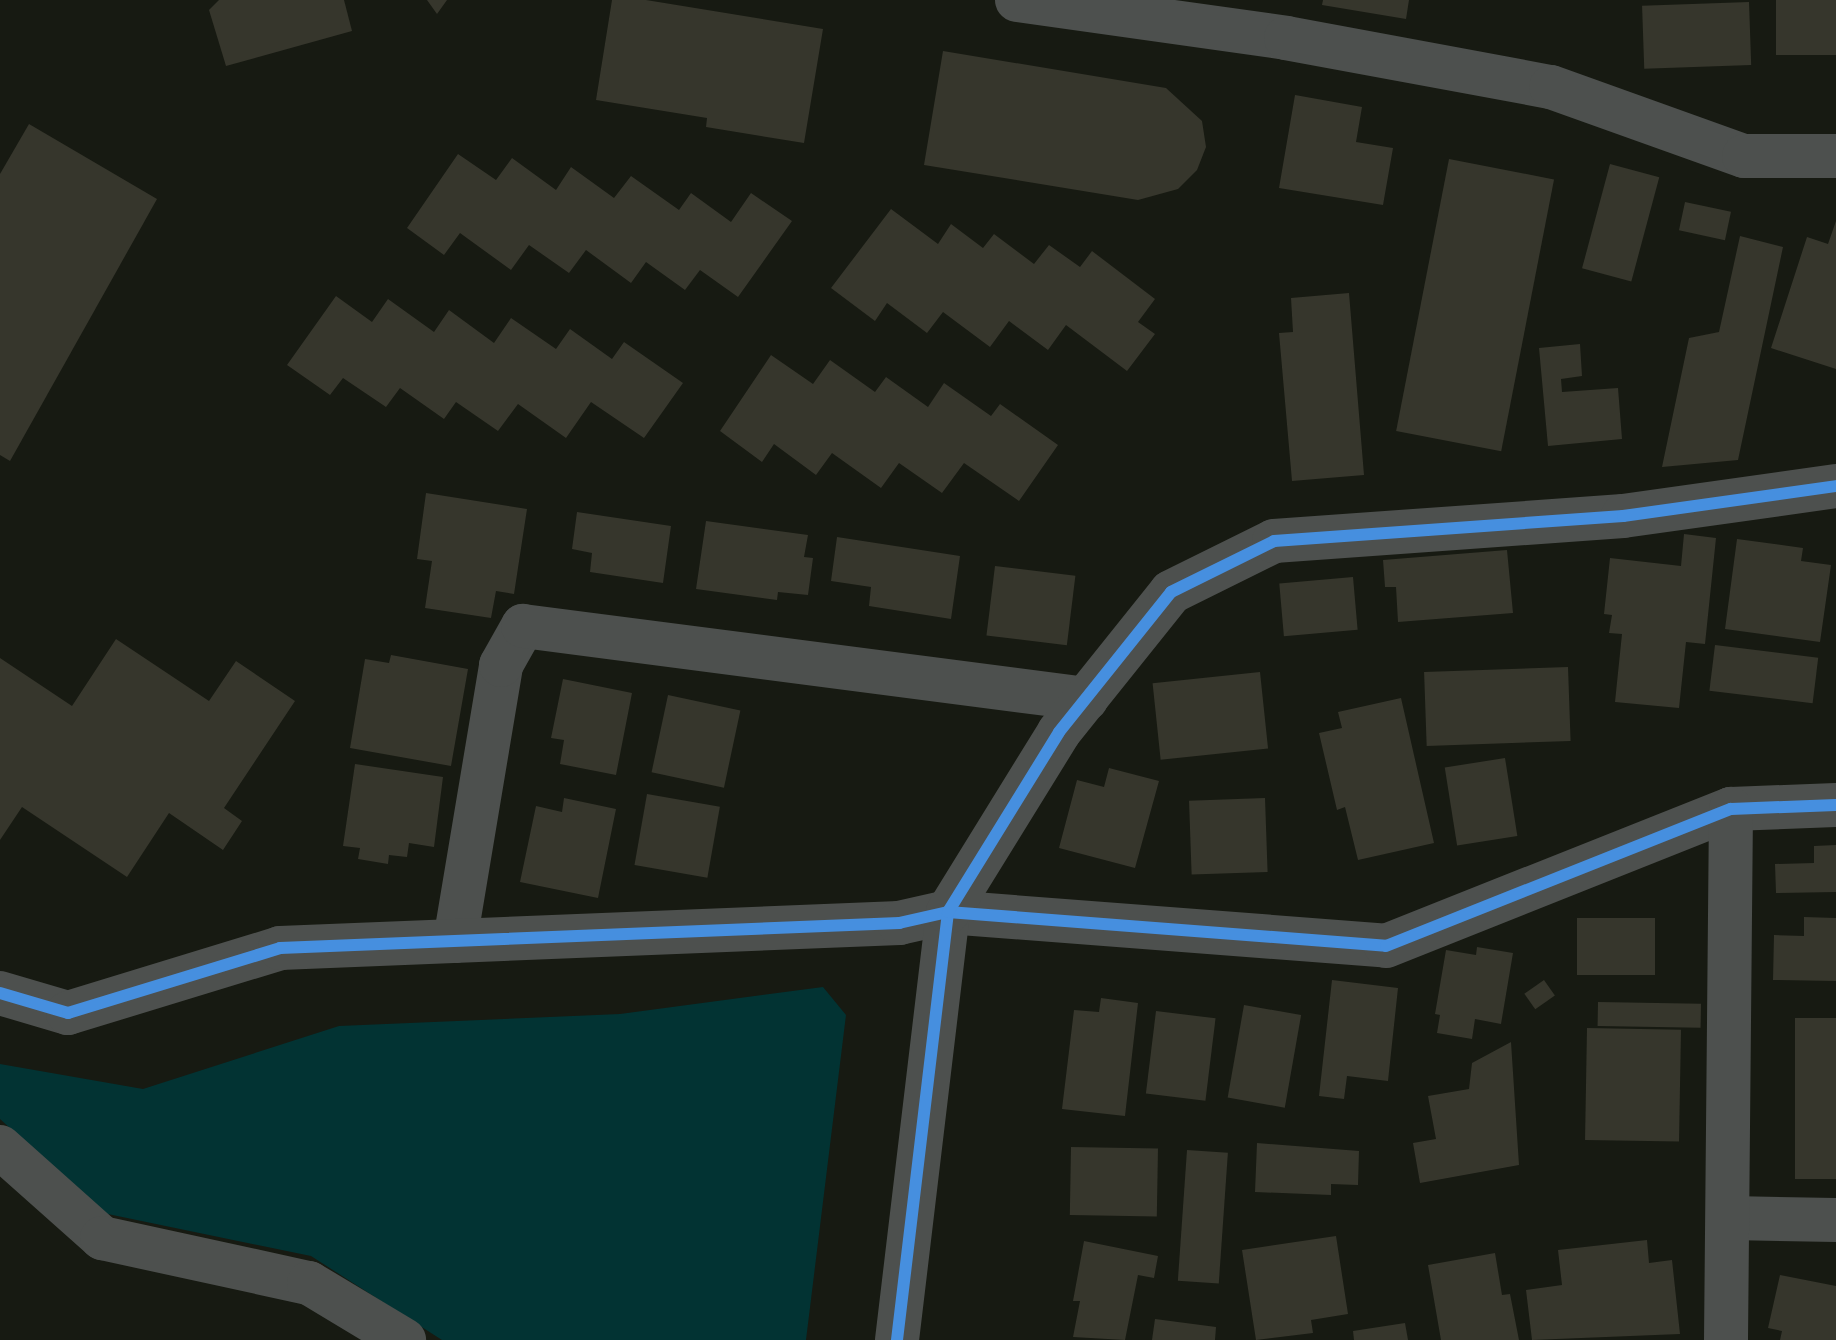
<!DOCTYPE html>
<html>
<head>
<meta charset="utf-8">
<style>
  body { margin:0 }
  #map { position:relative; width:1836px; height:1340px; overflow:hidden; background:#171a12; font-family:"Exo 2",sans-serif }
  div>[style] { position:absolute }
  .water>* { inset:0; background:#023333 }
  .building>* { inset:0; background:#36362c; transform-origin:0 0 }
  .minor>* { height:44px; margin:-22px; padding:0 22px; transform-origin:22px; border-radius:22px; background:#4d504e }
  .cycleway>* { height:12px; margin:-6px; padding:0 6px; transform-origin:6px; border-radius:6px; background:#468fdf }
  span { translate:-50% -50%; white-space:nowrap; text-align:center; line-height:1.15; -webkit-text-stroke:7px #0e1507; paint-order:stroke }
</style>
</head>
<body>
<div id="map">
  <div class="water">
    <div style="clip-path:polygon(823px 987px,846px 1015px,806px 1340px,442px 1340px,311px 1256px,103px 1213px,0 1119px,0 1064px,143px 1089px,339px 1026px,620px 1014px)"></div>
  </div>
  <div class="building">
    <div style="clip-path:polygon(219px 0,344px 0,352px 31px,226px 66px,209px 10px)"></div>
    <div style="clip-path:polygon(427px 0,447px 0,437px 14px)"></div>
    <div style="clip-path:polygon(612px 0,646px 0,823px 29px,804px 143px,706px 127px,707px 118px,596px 100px)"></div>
    <div style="clip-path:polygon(1323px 0,1409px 0,1406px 19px,1322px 5px)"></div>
    <div style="left:1776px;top:0;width:60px;height:55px"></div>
    <div style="left:1749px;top:2px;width:63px;height:107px;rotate:88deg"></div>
    <div style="clip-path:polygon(943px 51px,1166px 88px,1202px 121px,1206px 147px,1197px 170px,1178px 189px,1138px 200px,924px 165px)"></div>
    <div style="clip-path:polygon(1295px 95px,1362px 107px,1356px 142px,1393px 148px,1383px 205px,1279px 188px)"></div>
    <div style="clip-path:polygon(29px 124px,157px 199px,10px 461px,0 455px,0 174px)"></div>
    <div style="clip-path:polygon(458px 154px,496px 180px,512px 158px,556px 190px,571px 167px,614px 198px,631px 176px,679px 210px,691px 193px,731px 222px,751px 193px,792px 221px,738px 297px,700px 270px,685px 290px,646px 262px,631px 283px,586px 250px,569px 273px,529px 245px,511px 270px,460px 233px,444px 255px,407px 228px)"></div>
    <div style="left:1449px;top:159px;width:107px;height:277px;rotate:11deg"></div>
    <div style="left:1610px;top:164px;width:51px;height:108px;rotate:15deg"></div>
    <div style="left:1685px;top:202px;width:47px;height:29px;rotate:12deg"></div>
    <div style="clip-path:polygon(891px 209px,938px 244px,951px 224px,983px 248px,994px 234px,1034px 264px,1049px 245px,1080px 267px,1092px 251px,1155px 299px,1138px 322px,1155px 334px,1127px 371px,1066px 325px,1048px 350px,1009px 321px,990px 347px,943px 312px,927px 333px,887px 303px,875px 321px,831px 288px)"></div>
    <div style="clip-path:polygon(1836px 221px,1836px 369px,1771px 348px,1807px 237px,1828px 244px)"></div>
    <div style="clip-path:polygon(1740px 236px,1783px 247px,1738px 460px,1662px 467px,1689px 338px,1719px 332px)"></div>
    <div style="clip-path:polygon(1349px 293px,1364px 475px,1292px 481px,1279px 333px,1293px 332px,1291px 298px)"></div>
    <div style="clip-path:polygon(336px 296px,372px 322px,388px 299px,434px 332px,449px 310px,494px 343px,511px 318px,556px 349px,570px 329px,612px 359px,624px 342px,683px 383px,644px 438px,591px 402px,566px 438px,518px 404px,498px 431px,456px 402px,444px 419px,400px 388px,386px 407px,343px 378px,330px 395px,287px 365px)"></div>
    <div style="clip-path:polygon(1580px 344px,1582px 376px,1561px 379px,1562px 392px,1618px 388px,1622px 439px,1548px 446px,1539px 348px)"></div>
    <div style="clip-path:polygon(771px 355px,813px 384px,830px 360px,875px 392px,886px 377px,928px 407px,944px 383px,991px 416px,1000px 404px,1058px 445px,1019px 501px,964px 463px,942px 493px,899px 463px,881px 488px,832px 453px,816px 475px,774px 444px,762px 462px,720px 431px)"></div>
    <div style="clip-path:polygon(426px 493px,527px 509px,514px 594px,496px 591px,491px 618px,425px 608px,432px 561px,417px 559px)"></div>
    <div style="clip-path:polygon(577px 512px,671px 526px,663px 583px,590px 572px,592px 553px,572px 549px)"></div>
    <div style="clip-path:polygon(706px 521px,808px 535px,804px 557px,813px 558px,808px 595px,778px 592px,777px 600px,696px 589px)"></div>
    <div style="clip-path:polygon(1684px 534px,1716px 538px,1705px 644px,1686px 642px,1679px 708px,1615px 702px,1622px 634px,1609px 633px,1612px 615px,1604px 614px,1610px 558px,1681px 566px)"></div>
    <div style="clip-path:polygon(837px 537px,960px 556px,951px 619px,869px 606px,871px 587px,831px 581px)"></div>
    <div style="clip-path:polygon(1737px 539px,1803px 548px,1801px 561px,1831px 565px,1820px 642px,1725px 629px)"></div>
    <div style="clip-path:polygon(1507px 550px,1513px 613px,1398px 622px,1396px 587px,1385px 587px,1383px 560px)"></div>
    <div style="left:995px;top:566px;width:81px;height:70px;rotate:7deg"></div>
    <div style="left:1353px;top:577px;width:53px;height:74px;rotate:85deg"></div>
    <div style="clip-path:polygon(116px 639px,209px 701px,236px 661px,295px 701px,224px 808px,242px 821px,223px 850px,169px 813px,127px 877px,22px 807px,0 840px,0 658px,72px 706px)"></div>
    <div style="left:1715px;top:645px;width:104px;height:46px;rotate:7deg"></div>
    <div style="clip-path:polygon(391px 655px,468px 669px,451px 766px,350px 748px,365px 659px,389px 663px)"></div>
    <div style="left:1568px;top:667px;width:74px;height:144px;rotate:88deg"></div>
    <div style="left:1260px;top:672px;width:77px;height:108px;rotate:84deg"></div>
    <div style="clip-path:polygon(563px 679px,632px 693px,616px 775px,560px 764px,564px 740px,551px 738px)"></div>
    <div style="left:668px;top:695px;width:74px;height:79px;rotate:12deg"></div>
    <div style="clip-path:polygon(1401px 698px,1434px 843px,1358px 860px,1345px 807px,1337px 810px,1319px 733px,1342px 728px,1338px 712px)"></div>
    <div style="left:1505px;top:758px;width:79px;height:61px;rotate:81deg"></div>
    <div style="clip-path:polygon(355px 764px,443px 777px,434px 847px,409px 843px,407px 857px,389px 855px,388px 864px,358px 859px,360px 848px,343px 846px)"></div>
    <div style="clip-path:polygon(1109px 768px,1159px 781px,1135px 868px,1059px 848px,1077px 780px,1104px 787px)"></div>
    <div style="left:647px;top:794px;width:74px;height:72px;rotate:10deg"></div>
    <div style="clip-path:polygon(564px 798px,616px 809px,598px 898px,520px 882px,536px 806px,562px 812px)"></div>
    <div style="left:1265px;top:798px;width:74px;height:76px;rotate:88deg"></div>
    <div style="clip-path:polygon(1836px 845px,1836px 892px,1776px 893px,1775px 864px,1814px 863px,1814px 846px)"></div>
    <div style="clip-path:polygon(1804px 917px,1836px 918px,1836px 981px,1773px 980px,1774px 935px,1804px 936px)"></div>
    <div style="left:1577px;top:918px;width:78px;height:57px"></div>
    <div style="clip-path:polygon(1477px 947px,1513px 953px,1501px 1024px,1475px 1019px,1472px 1039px,1437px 1033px,1440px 1015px,1435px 1014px,1446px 950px,1476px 955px)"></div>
    <div style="clip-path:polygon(1332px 980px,1398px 988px,1388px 1081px,1347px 1076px,1344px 1099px,1319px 1096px)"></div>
    <div style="left:1544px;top:980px;width:19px;height:24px;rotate:55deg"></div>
    <div style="clip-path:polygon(1101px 998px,1138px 1003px,1125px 1116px,1062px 1109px,1074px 1010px,1099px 1012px)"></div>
    <div style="left:1598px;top:1002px;width:103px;height:24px;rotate:1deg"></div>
    <div style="left:1244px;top:1005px;width:58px;height:94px;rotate:10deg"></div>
    <div style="left:1156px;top:1011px;width:60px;height:83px;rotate:7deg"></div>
    <div style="left:1795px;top:1018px;width:41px;height:161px"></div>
    <div style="left:1587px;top:1028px;width:94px;height:112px;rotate:1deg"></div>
    <div style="clip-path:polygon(1511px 1042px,1519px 1165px,1420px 1183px,1413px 1143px,1436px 1139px,1428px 1096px,1469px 1089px,1472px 1063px)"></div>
    <div style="clip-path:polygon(1257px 1143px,1359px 1151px,1358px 1185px,1331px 1184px,1331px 1195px,1255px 1192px)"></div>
    <div style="left:1071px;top:1147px;width:87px;height:68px;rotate:1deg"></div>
    <div style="left:1187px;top:1150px;width:41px;height:131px;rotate:4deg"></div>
    <div style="clip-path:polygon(1336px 1236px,1348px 1314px,1311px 1320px,1313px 1333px,1256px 1340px,1242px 1250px)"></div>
    <div style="clip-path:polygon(1647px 1240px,1649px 1263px,1672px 1260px,1680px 1334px,1532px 1340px,1526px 1290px,1562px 1285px,1558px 1250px)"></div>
    <div style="clip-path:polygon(1084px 1241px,1158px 1256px,1154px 1278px,1138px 1275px,1125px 1340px,1073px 1337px,1080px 1301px,1073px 1301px)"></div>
    <div style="clip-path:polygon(1495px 1253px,1502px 1295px,1510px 1294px,1519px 1340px,1441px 1340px,1428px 1265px)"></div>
    <div style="clip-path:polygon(1780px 1275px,1836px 1286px,1836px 1340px,1780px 1340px,1782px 1331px,1768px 1328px)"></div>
    <div style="clip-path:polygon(1155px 1319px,1216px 1327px,1215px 1340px,1152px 1340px)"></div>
    <div style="clip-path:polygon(1405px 1323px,1408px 1340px,1354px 1340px,1353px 1331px)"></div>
  </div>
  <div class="minor">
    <div style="left:1017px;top:0;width:272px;rotate:8deg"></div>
    <div style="left:1286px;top:38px;width:269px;rotate:10.5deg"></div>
    <div style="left:1551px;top:87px;width:205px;rotate:19.7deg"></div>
    <div style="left:1744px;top:156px;width:92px"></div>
    <div style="left:455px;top:941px;width:280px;rotate:-80.5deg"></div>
    <div style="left:501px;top:665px;width:45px;rotate:-60.6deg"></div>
    <div style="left:523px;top:626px;width:568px;rotate:7.39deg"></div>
    <div style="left:0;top:993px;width:71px;rotate:16.4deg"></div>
    <div style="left:68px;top:1013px;width:222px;rotate:-17deg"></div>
    <div style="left:280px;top:948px;width:620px;rotate:-2.31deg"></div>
    <div style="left:899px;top:923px;width:50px;rotate:-12.7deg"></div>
    <div style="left:948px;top:912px;width:439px;rotate:4.4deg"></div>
    <div style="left:1386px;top:946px;width:371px;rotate:-21.7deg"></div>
    <div style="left:1731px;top:809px;width:105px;rotate:-2.2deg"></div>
    <div style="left:0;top:1147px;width:137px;rotate:41.7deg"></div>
    <div style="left:102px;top:1238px;width:212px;rotate:12.3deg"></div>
    <div style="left:309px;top:1283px;width:111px;rotate:31deg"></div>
    <div style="left:1730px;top:1218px;width:106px;rotate:1.1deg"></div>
    <div style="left:897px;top:1340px;width:431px;rotate:-83.2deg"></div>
    <div style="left:948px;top:912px;width:211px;rotate:-58.3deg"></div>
    <div style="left:1059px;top:732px;width:179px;rotate:-51.3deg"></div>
    <div style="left:1171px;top:592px;width:115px;rotate:-26.3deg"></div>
    <div style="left:1274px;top:541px;width:350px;rotate:-4.1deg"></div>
    <div style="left:1623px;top:516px;width:215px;rotate:-8deg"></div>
    <div style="left:1726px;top:1340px;width:531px;rotate:-89.46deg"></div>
  </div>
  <div class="cycleway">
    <div style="left:0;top:993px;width:71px;rotate:16.4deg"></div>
    <div style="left:68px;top:1013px;width:222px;rotate:-17deg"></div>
    <div style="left:280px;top:948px;width:620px;rotate:-2.31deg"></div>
    <div style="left:899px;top:923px;width:50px;rotate:-12.7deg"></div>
    <div style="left:948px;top:912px;width:439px;rotate:4.4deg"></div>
    <div style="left:1386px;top:946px;width:371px;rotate:-21.7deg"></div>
    <div style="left:1731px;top:809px;width:105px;rotate:-2.2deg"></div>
    <div style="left:897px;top:1340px;width:431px;rotate:-83.2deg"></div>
    <div style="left:948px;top:912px;width:211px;rotate:-58.3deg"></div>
    <div style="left:1059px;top:732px;width:179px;rotate:-51.3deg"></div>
    <div style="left:1171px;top:592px;width:115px;rotate:-26.3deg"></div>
    <div style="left:1274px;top:541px;width:350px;rotate:-4.1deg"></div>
    <div style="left:1623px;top:516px;width:215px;rotate:-8deg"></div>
  </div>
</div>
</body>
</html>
